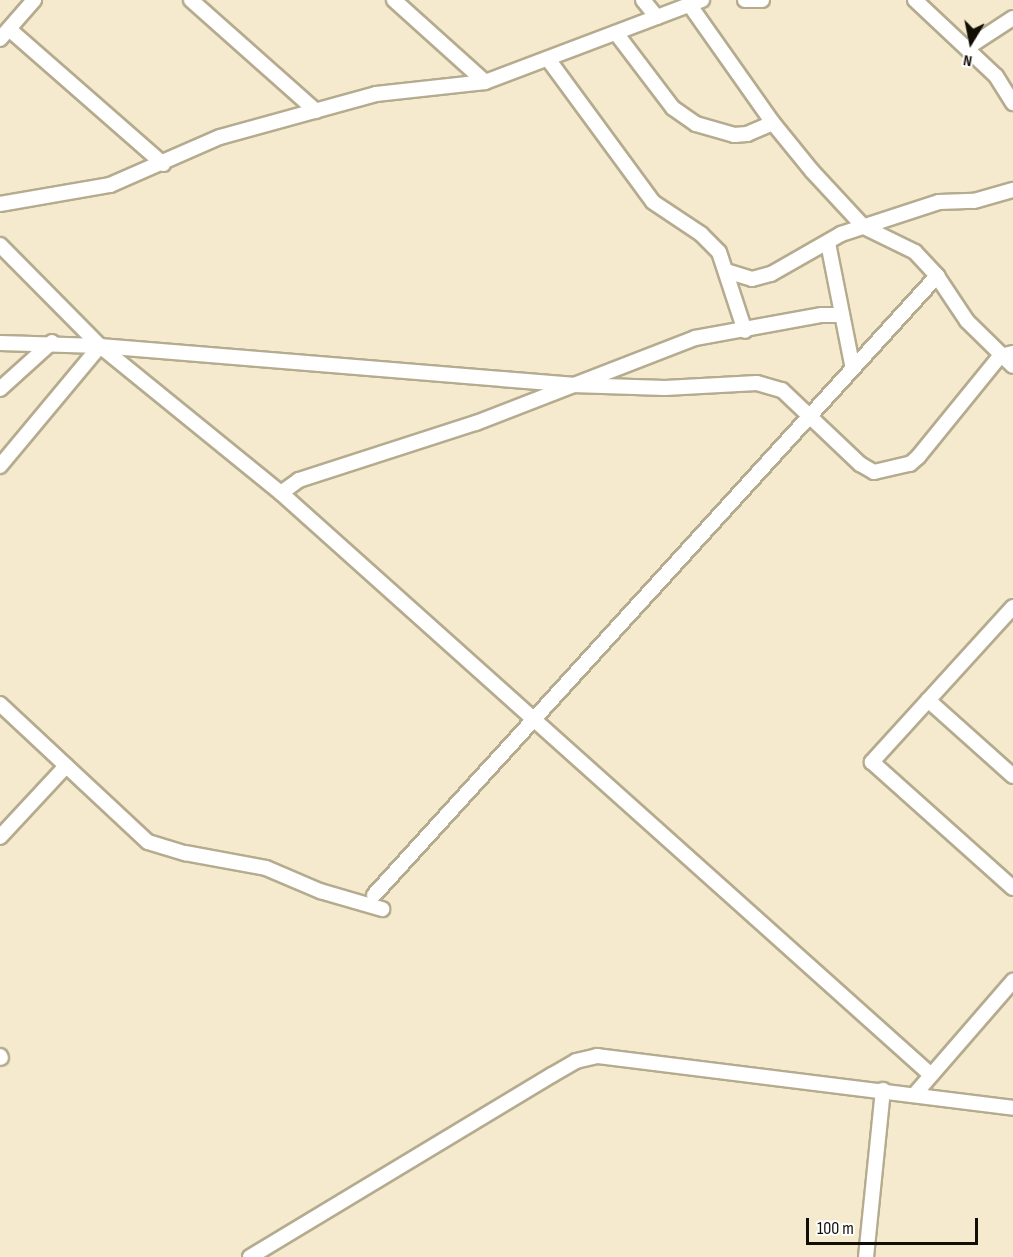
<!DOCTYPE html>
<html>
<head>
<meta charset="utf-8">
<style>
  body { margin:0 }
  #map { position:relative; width:1013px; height:1257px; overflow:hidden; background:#f5eacd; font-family:"Sofia Sans Condensed",sans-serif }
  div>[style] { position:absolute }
  .roads { filter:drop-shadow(2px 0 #b5ab8f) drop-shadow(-2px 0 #b5ab8f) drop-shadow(0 2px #b5ab8f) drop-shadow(0 -2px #b5ab8f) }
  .minor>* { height:14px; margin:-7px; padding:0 7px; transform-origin:7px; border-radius:7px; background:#fff }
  span { translate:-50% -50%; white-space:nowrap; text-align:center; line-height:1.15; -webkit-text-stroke:6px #fff; paint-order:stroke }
  .north { position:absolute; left:941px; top:12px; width:60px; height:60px; -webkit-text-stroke:4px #fff; paint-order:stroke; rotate:190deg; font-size:16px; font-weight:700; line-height:24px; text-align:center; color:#120e05 }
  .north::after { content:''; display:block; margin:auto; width:21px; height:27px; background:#120e05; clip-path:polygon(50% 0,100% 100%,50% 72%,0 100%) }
  .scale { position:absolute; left:806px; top:1218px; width:172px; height:27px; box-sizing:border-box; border:3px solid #120e05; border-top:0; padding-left:8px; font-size:18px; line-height:21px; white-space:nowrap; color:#120e05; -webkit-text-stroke:4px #fff; paint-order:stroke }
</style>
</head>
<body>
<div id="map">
  <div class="roads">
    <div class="minor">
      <div style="left:191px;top:0;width:167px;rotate:41.6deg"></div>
      <div style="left:394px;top:0;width:122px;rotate:42deg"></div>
      <div style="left:643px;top:0;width:22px;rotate:51deg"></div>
      <div style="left:745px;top:0;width:17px"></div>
      <div style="left:915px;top:0;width:111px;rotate:43.2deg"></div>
      <div style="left:996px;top:76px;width:32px;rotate:58deg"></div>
      <div style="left:689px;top:4px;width:146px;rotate:54.8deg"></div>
      <div style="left:773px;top:123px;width:62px;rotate:50.9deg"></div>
      <div style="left:812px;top:171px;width:76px;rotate:47.1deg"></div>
      <div style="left:864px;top:227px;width:57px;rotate:26.1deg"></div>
      <div style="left:915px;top:252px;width:33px;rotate:47deg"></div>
      <div style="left:937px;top:276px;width:54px;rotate:56.3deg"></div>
      <div style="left:967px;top:321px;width:64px;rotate:44.4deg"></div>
      <div style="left:9px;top:29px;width:205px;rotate:41.2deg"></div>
      <div style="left:616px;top:33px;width:94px;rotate:52.8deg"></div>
      <div style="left:673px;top:108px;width:28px;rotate:35deg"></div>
      <div style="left:696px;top:124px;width:40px;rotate:16deg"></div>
      <div style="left:734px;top:135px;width:13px;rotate:-4deg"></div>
      <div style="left:747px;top:134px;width:28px;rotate:-23deg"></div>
      <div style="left:0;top:39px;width:52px;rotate:-48.9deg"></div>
      <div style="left:967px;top:48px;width:55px;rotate:-33.1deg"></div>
      <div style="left:548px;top:59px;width:177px;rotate:53.7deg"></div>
      <div style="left:653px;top:202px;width:58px;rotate:33.7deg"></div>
      <div style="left:701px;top:234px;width:25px;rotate:45deg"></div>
      <div style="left:719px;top:252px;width:83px;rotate:71.8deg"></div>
      <div style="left:0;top:204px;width:112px;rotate:-9.8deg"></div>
      <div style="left:110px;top:185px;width:120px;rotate:-23.6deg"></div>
      <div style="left:220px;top:137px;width:162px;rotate:-15.4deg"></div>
      <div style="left:376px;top:94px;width:110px;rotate:-6.3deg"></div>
      <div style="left:485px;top:82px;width:232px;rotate:-20.7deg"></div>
      <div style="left:828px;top:243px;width:128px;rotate:78.8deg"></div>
      <div style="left:0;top:245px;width:142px;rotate:45.3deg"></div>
      <div style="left:100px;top:346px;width:233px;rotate:39.1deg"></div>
      <div style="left:281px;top:493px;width:871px;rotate:41.84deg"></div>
      <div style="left:726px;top:271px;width:27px;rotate:17deg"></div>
      <div style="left:752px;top:279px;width:20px;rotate:-15deg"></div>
      <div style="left:771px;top:274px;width:81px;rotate:-29.7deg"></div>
      <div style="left:841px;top:234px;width:103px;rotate:-18.1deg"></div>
      <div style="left:939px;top:202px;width:35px;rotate:-2deg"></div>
      <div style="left:974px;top:201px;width:41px;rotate:-15.8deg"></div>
      <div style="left:0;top:343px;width:100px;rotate:1.7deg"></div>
      <div style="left:100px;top:346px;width:474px;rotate:4.7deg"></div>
      <div style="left:572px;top:385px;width:93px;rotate:1.8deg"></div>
      <div style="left:665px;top:388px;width:92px;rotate:-3.1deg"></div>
      <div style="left:757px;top:383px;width:26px;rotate:16deg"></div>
      <div style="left:782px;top:390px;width:108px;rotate:43.5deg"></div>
      <div style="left:860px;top:464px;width:16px;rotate:30deg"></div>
      <div style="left:874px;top:472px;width:37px;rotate:-13deg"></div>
      <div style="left:910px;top:464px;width:11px;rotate:-41deg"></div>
      <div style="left:918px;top:457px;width:130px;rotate:-50.9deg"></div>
      <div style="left:1000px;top:356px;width:13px;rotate:-13deg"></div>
      <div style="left:0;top:389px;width:70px;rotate:-42.1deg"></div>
      <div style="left:0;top:466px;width:156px;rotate:-50.2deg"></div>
      <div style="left:281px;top:493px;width:22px;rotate:-36deg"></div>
      <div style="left:299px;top:480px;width:186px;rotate:-17.9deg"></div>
      <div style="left:476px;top:423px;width:235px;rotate:-21.2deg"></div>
      <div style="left:695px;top:338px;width:129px;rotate:-10.3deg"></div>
      <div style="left:822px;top:315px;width:20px"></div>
      <div style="left:1013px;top:607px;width:210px;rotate:132.3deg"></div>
      <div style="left:872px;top:762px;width:189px;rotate:41.8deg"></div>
      <div style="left:928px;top:700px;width:114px;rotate:41.8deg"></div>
      <div style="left:0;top:704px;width:202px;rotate:43deg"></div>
      <div style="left:148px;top:842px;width:39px;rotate:17deg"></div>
      <div style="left:185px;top:853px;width:82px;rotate:10.5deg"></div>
      <div style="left:266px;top:868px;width:59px;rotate:23.1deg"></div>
      <div style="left:320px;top:891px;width:65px;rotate:16.2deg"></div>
      <div style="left:0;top:837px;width:97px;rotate:-47.1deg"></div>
      <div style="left:374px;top:895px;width:837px;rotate:-47.71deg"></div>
      <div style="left:0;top:1056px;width:2px;rotate:63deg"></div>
      <div style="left:915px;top:1094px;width:150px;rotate:-49.1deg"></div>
      <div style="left:250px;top:1257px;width:353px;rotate:-31.1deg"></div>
      <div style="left:552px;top:1075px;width:28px;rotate:-30deg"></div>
      <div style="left:576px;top:1061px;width:22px;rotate:-13deg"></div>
      <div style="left:597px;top:1056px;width:419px;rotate:7.1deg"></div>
      <div style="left:866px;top:1257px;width:168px;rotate:-84.2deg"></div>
    </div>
  </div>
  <div class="north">N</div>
  <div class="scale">100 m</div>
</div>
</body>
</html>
